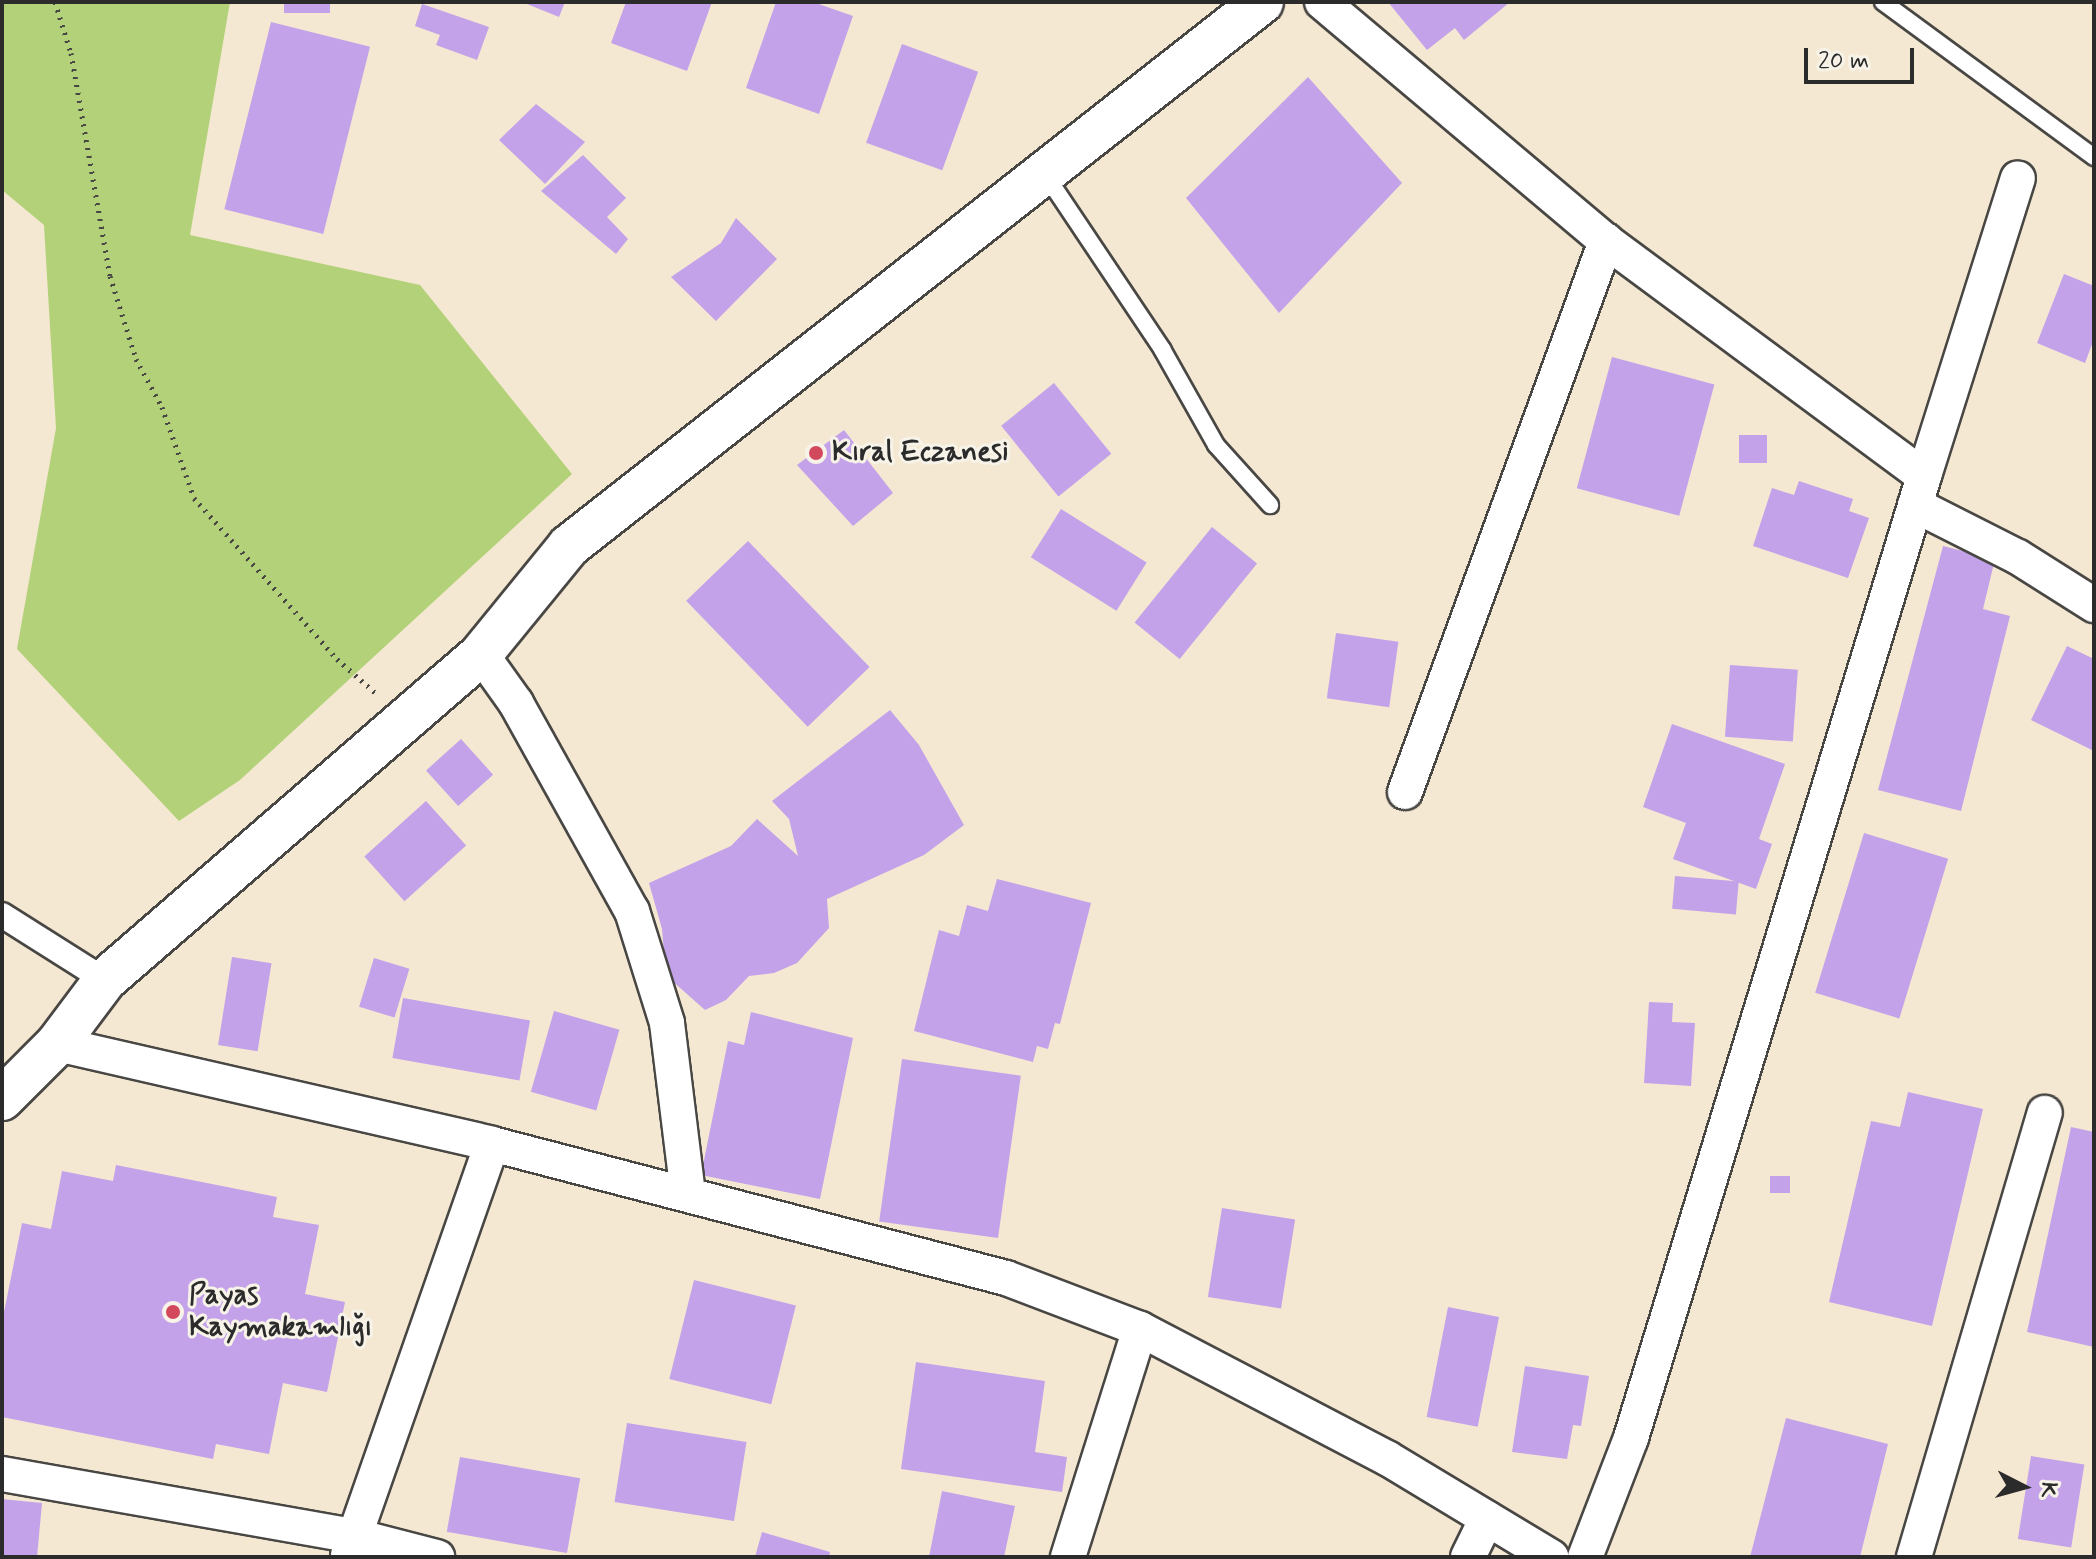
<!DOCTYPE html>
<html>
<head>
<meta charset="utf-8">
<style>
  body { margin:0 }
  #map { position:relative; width:2096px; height:1559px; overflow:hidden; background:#f4e8d2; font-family:Mynerve,sans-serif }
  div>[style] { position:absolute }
  .green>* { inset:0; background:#b3d178 }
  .building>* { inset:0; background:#c3a2e9; transform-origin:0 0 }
  .path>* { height:5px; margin-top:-2.5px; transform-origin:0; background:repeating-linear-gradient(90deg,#494744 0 2px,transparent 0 8px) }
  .roads { filter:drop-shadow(2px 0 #494744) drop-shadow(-2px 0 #494744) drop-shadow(0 2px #494744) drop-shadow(0 -2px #494744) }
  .service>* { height:16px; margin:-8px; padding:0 8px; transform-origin:8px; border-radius:8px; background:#fff }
  .pedestrian>* { height:24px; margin:-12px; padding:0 12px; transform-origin:12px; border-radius:12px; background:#fff }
  .minor>* { height:34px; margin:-17px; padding:0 17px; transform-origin:17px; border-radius:17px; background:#fff }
  .tertiary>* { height:42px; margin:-21px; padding:0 21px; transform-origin:21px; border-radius:21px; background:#fff }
  .dots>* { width:22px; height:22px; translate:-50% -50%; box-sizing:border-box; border:4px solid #f7f3e8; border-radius:50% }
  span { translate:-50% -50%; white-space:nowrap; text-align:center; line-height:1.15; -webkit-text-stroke:6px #f7f3e8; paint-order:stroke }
  .poi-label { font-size:28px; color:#2b2b2b; font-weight:700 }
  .left { translate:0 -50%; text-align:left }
  .frame { position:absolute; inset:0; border:4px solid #2b2b2b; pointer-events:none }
  .north { position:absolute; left:1984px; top:1447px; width:80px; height:80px; -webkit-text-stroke:6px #f7f3e8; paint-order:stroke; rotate:96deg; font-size:22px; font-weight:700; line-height:32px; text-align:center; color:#2b2b2b }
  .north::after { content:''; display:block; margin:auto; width:28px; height:36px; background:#2b2b2b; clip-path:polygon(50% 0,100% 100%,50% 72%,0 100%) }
  .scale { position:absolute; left:1804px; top:48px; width:110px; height:36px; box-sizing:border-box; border:4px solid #2b2b2b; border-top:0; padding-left:10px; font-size:24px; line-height:28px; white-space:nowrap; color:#2b2b2b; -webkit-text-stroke:6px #f7f3e8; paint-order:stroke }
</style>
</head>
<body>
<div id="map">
  <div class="green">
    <div style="clip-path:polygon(2px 2px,230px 2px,190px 235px,420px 285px,572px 474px,240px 780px,179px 821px,17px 649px,56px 428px,44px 225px,2px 190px)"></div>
  </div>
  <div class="building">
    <div style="left:284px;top:2px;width:46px;height:11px"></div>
    <div style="clip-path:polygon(522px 2px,565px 2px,559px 17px)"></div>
    <div style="clip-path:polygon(626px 2px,712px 2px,687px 71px,611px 43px)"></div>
    <div style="clip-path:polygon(776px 2px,813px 2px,853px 16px,819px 114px,746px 88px)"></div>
    <div style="clip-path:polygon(1388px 2px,1510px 2px,1464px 40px,1455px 28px,1427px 50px)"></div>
    <div style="clip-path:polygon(422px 4px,489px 27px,477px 60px,436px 45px,440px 35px,415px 26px)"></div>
    <div style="left:271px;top:22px;width:102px;height:193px;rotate:14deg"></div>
    <div style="left:902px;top:44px;width:81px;height:105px;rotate:20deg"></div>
    <div style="clip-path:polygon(1308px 77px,1402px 183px,1279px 313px,1186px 198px)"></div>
    <div style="clip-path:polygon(536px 104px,585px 142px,545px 184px,499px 140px)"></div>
    <div style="clip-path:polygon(583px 155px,626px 198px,607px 217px,628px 239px,616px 254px,541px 191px)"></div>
    <div style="clip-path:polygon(736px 218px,777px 259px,716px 321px,671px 277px,721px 243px)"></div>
    <div style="clip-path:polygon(2064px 274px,2094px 286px,2094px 339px,2085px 363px,2037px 343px)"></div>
    <div style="left:1612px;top:357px;width:106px;height:136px;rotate:15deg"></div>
    <div style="left:1054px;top:383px;width:91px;height:68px;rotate:51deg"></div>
    <div style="clip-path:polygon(844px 430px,893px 493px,853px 526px,797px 465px)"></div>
    <div style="left:1767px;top:435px;width:28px;height:28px;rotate:90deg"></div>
    <div style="clip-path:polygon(1799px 481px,1853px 499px,1849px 511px,1869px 518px,1848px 578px,1753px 546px,1772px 488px,1794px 495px)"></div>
    <div style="left:1061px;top:509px;width:101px;height:57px;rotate:32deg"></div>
    <div style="left:1212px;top:527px;width:58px;height:123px;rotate:39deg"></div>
    <div style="left:748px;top:541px;width:175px;height:86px;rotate:46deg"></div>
    <div style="clip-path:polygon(1943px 546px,1995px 559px,1983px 609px,2010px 616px,1961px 811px,1878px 790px)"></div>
    <div style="left:1336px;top:633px;width:63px;height:66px;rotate:8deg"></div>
    <div style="clip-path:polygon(2067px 646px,2094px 659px,2094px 751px,2031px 720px)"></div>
    <div style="left:1730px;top:665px;width:68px;height:72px;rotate:4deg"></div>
    <div style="clip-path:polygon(890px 710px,919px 745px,964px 825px,924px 855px,827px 899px,829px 928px,797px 963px,774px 973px,749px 976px,726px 1000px,705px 1010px,670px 979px,665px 966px,662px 929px,649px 883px,731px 846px,757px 819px,798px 856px,789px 819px,772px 801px)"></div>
    <div style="clip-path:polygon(1672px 724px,1785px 764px,1759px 839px,1772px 844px,1756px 889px,1673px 859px,1686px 823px,1643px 807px)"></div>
    <div style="left:461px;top:739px;width:48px;height:47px;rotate:48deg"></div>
    <div style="left:426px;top:801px;width:60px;height:83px;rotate:48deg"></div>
    <div style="left:1864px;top:833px;width:88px;height:167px;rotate:17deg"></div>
    <div style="left:1675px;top:876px;width:64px;height:33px;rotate:5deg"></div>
    <div style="clip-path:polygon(997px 879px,1091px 903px,1060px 1024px,1055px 1023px,1048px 1049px,1037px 1046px,1033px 1062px,914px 1031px,939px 930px,959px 936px,967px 905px,988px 911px)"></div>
    <div style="left:232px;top:957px;width:40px;height:89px;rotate:9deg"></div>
    <div style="left:374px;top:958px;width:37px;height:51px;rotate:17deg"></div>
    <div style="left:403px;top:998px;width:129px;height:61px;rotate:10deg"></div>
    <div style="clip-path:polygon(1649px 1002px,1673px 1003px,1672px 1022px,1695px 1023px,1691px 1086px,1644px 1083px)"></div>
    <div style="left:554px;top:1011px;width:68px;height:84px;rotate:16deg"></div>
    <div style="clip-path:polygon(751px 1012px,853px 1038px,820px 1199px,701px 1175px,728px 1041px,744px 1045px)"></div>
    <div style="left:902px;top:1059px;width:120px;height:164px;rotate:8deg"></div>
    <div style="clip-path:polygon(1908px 1092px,1983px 1109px,1932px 1326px,1829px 1302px,1871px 1121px,1900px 1127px)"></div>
    <div style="clip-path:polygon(2071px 1127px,2094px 1132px,2094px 1347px,2027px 1332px)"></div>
    <div style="clip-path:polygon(116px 1165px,277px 1197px,273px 1217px,319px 1225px,305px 1294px,345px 1302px,327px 1392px,283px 1383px,269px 1454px,216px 1444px,213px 1459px,2px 1417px,2px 1322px,22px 1223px,51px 1229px,62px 1171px,113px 1181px)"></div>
    <div style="left:1770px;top:1176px;width:20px;height:17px"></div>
    <div style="left:1222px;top:1208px;width:74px;height:90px;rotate:9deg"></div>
    <div style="left:694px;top:1280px;width:105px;height:102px;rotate:14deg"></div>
    <div style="left:1448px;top:1307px;width:52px;height:112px;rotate:11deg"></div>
    <div style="clip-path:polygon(916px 1362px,1045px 1381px,1035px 1452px,1067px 1457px,1062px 1492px,901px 1469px)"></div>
    <div style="clip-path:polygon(1525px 1366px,1589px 1376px,1581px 1426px,1573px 1425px,1567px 1459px,1512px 1452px)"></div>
    <div style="clip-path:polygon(1786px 1418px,1888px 1444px,1860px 1557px,1750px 1557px)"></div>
    <div style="left:627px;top:1423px;width:121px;height:80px;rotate:9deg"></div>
    <div style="left:2031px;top:1456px;width:54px;height:84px;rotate:9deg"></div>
    <div style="left:460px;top:1457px;width:122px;height:76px;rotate:10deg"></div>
    <div style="clip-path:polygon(942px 1491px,1015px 1506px,1004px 1557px,929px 1557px)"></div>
    <div style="clip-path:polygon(2px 1499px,42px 1503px,37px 1557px,2px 1557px)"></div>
    <div style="clip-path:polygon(762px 1532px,830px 1552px,829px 1557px,755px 1557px)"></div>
  </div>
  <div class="path">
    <div style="left:55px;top:2px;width:53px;rotate:72.6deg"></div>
    <div style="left:71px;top:53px;width:226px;rotate:80.1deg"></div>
    <div style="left:110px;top:276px;width:87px;rotate:72.6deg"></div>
    <div style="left:136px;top:359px;width:55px;rotate:61.6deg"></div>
    <div style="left:162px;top:407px;width:96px;rotate:70.6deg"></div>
    <div style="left:194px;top:498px;width:215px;rotate:48.4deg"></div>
    <div style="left:337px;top:659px;width:55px;rotate:41.3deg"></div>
  </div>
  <div class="roads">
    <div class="service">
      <div style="left:1883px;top:2px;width:262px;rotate:36.3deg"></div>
      <div style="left:1045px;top:174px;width:211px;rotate:56.2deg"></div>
      <div style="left:1162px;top:349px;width:110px;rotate:60.6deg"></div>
      <div style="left:1216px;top:445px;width:81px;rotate:48deg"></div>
    </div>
    <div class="pedestrian">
      <div style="left:2px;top:915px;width:122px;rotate:32.3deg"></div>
    </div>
    <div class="minor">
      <div style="left:1322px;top:2px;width:371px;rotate:40.1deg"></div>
      <div style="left:1606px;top:241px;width:395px;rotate:36.5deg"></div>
      <div style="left:1924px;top:476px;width:1006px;rotate:106.94deg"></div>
      <div style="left:1631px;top:1438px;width:128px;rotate:111.1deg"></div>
      <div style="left:1924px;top:476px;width:312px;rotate:-72.5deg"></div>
      <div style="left:1915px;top:505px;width:115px;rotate:26.8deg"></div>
      <div style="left:2018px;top:557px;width:90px;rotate:32.3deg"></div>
      <div style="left:481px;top:654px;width:60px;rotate:54.5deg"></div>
      <div style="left:516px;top:703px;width:238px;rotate:60.9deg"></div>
      <div style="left:632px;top:911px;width:117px;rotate:72.6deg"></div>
      <div style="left:667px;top:1023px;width:171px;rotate:83deg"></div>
      <div style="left:1405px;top:792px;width:587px;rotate:-69.96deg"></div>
      <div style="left:57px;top:1044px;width:446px;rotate:12.9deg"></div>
      <div style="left:492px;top:1144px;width:531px;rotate:14.61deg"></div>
      <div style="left:1006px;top:1278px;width:143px;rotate:20.8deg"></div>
      <div style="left:1140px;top:1329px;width:279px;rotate:27.6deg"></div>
      <div style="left:1387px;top:1458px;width:192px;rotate:31.1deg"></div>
      <div style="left:2px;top:1474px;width:358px;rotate:10deg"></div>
      <div style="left:355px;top:1536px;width:85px;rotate:14.4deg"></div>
      <div style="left:348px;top:1555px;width:435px;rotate:-70.7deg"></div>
      <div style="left:1068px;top:1557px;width:239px;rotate:-72.5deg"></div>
      <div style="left:1468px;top:1557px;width:43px;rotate:-64deg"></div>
      <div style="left:1914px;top:1557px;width:463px;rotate:-73.6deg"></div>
    </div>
    <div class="tertiary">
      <div style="left:2px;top:1099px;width:78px;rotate:-45deg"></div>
      <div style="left:57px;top:1044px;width:80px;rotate:-53.1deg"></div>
      <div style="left:105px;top:980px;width:498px;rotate:-40.9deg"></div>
      <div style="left:481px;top:654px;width:139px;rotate:-50.8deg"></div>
      <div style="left:569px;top:546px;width:881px;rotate:-38.13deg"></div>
    </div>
  </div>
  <div class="dots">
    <div style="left:816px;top:453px;background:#d1495b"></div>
    <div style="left:173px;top:1312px;background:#d1495b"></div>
  </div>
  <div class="poi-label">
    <span class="left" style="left:832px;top:453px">Kıral Eczanesi</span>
    <span class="left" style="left:189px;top:1312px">Payas<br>Kaymakamlığı</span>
  </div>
  <div class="frame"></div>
  <div class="north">K</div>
  <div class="scale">20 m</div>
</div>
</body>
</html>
